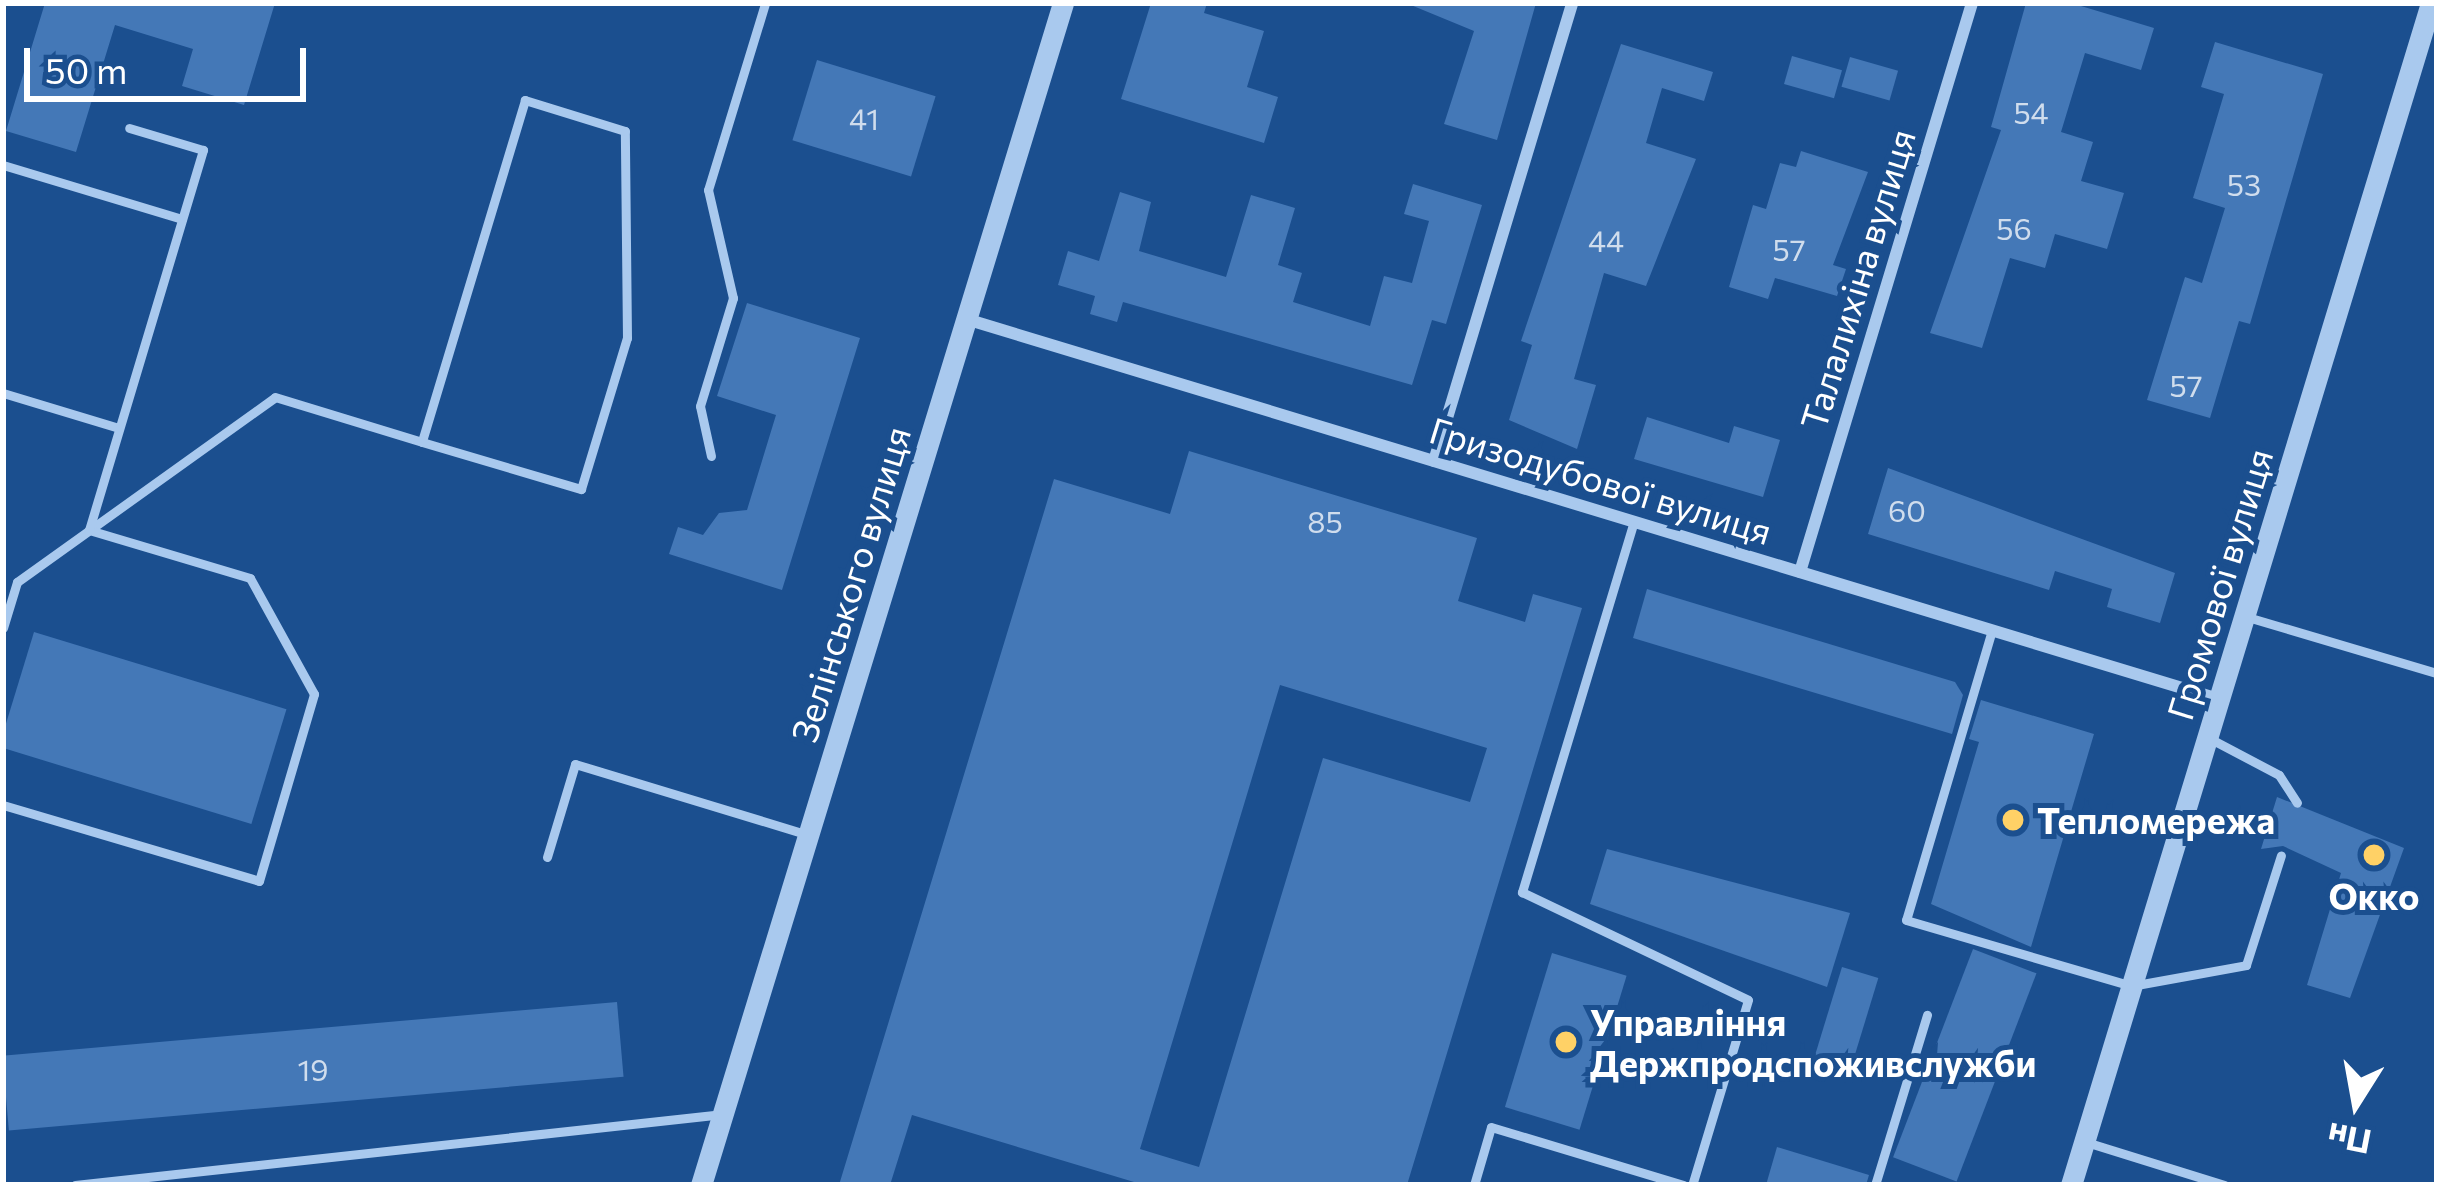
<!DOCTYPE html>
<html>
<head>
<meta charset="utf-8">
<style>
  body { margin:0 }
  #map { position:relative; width:2440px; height:1188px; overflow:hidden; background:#1b4f8f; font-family:Commissioner,sans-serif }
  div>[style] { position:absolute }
  .building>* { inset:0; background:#4478b7; transform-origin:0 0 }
  .service>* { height:9px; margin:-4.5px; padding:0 4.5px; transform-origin:4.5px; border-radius:4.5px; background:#a9c9ee }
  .minor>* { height:12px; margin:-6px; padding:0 6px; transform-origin:6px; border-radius:6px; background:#a9c9ee }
  .tertiary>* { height:21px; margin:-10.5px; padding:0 10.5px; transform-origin:10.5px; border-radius:10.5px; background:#a9c9ee }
  .dots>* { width:33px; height:33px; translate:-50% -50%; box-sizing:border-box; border:6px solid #1b4f8f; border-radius:50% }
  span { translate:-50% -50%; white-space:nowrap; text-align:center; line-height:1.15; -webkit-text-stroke:10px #1b4f8f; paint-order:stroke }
  .number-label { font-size:30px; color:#d0dded }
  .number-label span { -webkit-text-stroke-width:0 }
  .street-label { font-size:36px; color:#fff }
  .poi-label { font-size:36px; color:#fff; font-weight:700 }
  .left { translate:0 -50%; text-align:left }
  .frame { position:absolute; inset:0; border:6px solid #fff; pointer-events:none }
  .north { position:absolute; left:2296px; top:1044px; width:120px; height:120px; -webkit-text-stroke:9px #1b4f8f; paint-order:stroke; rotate:191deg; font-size:33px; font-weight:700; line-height:48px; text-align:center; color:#fff }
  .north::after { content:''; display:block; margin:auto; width:42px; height:54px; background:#fff; clip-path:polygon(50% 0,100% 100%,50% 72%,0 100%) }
  .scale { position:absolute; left:24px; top:48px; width:282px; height:54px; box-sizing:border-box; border:6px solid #fff; border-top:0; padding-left:15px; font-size:36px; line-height:42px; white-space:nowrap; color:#fff; -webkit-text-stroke:9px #1b4f8f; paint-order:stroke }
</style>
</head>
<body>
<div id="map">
  <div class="building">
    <div style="clip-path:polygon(45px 3px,275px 3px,244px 105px,182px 86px,193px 49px,115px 25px,76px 152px,6px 131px)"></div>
    <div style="clip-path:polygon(1151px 3px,1207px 3px,1204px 13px,1264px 31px,1247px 87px,1278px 97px,1264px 143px,1121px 99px)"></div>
    <div style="clip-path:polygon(1406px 3px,1536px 3px,1497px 140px,1444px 124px,1474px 31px)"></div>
    <div style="clip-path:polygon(2026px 3px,2071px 3px,2154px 28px,2141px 70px,2085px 53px,2061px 132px,2093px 142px,2081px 181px,2124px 193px,2107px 249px,2055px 234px,2045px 268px,2010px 258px,1982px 348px,1930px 333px,2001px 130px,1991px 127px)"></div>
    <div style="clip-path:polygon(2215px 42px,2323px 74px,2250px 324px,2239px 321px,2210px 418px,2147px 400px,2185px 277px,2202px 283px,2225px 208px,2193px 198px,2224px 94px,2201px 87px)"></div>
    <div style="clip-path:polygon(1621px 44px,1713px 72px,1704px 101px,1662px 88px,1646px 143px,1696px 159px,1646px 286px,1604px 273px,1574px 379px,1596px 385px,1577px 449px,1509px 420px,1532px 345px,1521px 341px)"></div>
    <div style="left:1792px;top:56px;width:52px;height:29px;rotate:16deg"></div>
    <div style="left:1850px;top:57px;width:50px;height:31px;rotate:16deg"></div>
    <div style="left:817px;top:60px;width:124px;height:84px;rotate:17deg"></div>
    <div style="clip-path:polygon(1801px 151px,1868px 172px,1833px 265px,1846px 269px,1837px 296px,1775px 278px,1768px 299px,1729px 287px,1753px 205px,1766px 209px,1780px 163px,1796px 167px)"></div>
    <div style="clip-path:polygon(1413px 184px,1482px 205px,1446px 324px,1432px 320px,1412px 385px,1123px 302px,1117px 322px,1090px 314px,1095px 296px,1058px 285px,1068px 251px,1099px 261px,1120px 192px,1151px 202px,1139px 251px,1226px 277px,1251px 195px,1295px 208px,1278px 265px,1302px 273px,1293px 302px,1370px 326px,1384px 276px,1412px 283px,1429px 221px,1404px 214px)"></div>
    <div style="clip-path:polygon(747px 303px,860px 338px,782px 590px,669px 554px,678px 527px,703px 535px,719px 513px,747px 510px,776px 415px,717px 396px)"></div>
    <div style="clip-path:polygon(1647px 417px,1729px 443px,1734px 426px,1780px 440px,1763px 497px,1634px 459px)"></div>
    <div style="clip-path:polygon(evenodd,1189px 451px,1477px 538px,1458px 601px,1525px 622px,1533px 594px,1582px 608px,1407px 1185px,1144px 1185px,912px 1115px,890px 1185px,839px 1185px,1054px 479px,1170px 514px,1189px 451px,1280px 685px,1487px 748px,1470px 802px,1323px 758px,1199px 1167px,1140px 1149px,1280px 685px)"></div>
    <div style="clip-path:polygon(1888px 468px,2175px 573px,2160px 623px,2107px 607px,2112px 589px,2055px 571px,2049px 590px,1868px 534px)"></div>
    <div style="clip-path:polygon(1647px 589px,1955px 682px,1963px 695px,1952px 734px,1633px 638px)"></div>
    <div style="left:34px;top:632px;width:264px;height:120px;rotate:17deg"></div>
    <div style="clip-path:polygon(1981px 700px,2094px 734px,2031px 947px,1931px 904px,1979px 742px,1969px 739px)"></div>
    <div style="clip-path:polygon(2277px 797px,2404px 848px,2350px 998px,2307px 985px,2341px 873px,2283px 846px,2261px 849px)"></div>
    <div style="clip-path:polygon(1607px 849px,1850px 913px,1827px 987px,1590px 904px)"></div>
    <div style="left:1973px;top:949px;width:68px;height:223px;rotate:21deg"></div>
    <div style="left:1552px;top:953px;width:78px;height:161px;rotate:17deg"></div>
    <div style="left:1842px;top:967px;width:38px;height:93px;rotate:17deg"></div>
    <div style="left:617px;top:1002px;width:75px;height:617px;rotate:85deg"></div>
    <div style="clip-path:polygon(1777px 1147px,1869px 1175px,1866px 1185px,1766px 1185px)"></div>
  </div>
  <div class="service">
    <div style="left:3px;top:165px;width:187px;rotate:16.8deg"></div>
    <div style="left:3px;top:393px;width:121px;rotate:16.8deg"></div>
    <div style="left:711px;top:456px;width:51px;rotate:-102.4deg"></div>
    <div style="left:700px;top:406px;width:113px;rotate:-73deg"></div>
    <div style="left:733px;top:298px;width:111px;rotate:-103deg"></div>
    <div style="left:708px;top:190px;width:195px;rotate:-73deg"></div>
    <div style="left:1634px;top:521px;width:388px;rotate:106.8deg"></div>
    <div style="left:1522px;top:892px;width:250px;rotate:25.5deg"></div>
    <div style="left:1748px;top:1000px;width:193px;rotate:106.8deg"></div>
    <div style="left:2244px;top:616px;width:201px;rotate:16.5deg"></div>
    <div style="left:3px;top:628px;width:48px;rotate:-73.1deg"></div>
    <div style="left:17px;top:582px;width:317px;rotate:-35.6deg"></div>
    <div style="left:275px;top:397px;width:154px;rotate:17deg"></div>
    <div style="left:422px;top:442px;width:166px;rotate:16.5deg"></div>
    <div style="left:581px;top:489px;width:158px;rotate:-73.1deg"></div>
    <div style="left:627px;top:338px;width:207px;rotate:-90.6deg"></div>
    <div style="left:625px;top:131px;width:105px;rotate:-162.8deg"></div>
    <div style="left:525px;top:100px;width:357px;rotate:106.8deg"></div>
    <div style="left:1992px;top:630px;width:302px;rotate:106.5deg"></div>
    <div style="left:1906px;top:920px;width:234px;rotate:16.3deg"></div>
    <div style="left:2131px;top:986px;width:117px;rotate:-10.3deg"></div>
    <div style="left:2246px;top:965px;width:115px;rotate:-72.3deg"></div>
    <div style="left:2207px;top:737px;width:81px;rotate:27.8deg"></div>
    <div style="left:2279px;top:775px;width:33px;rotate:57deg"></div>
    <div style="left:3px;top:805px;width:267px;rotate:16.5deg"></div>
    <div style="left:259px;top:881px;width:195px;rotate:-73.6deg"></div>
    <div style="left:314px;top:694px;width:132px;rotate:-118.9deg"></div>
    <div style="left:250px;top:578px;width:168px;rotate:-163.4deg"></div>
    <div style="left:89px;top:530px;width:397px;rotate:-73.3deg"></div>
    <div style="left:203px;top:150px;width:77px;rotate:-163.4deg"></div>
    <div style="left:547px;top:857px;width:97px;rotate:-73.2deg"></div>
    <div style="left:575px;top:764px;width:244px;rotate:16.9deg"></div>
    <div style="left:2086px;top:1142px;width:145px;rotate:17.3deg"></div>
    <div style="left:75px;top:1185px;width:652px;rotate:-6.25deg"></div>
    <div style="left:1474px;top:1185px;width:60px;rotate:-73.7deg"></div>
    <div style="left:1491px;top:1127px;width:201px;rotate:16.8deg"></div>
    <div style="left:1875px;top:1185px;width:178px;rotate:-73deg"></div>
  </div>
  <div class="minor">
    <div style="left:966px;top:319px;width:1308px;rotate:16.88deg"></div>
    <div style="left:1434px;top:461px;width:478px;rotate:-73.2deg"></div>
    <div style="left:1800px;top:572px;width:594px;rotate:-73.18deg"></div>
  </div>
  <div class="tertiary">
    <div style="left:701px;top:1185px;width:1236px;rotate:-72.97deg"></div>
    <div style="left:2071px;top:1185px;width:1236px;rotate:-73.06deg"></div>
  </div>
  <div class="dots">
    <div style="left:2013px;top:820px;background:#ffd166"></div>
    <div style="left:2374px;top:855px;background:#ffd166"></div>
    <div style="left:1566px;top:1042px;background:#ffd166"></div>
  </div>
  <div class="number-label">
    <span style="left:2031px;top:112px">54</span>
    <span style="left:864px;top:118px">41</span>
    <span style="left:2244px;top:184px">53</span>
    <span style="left:2014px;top:228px">56</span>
    <span style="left:1606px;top:240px">44</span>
    <span style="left:1789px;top:249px">57</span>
    <span style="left:2186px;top:385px">57</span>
    <span style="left:1907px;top:510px">60</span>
    <span style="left:1325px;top:521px">85</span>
    <span style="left:313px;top:1069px">19</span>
  </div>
  <div class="street-label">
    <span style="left:1857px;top:279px;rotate:-73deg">Талалихіна вулиця</span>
    <span style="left:1601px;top:480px;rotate:17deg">Гризодубової вулиця</span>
    <span style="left:850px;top:584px;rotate:-73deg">Зелінського вулиця</span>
    <span style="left:2219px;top:584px;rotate:-73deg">Громової вулиця</span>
  </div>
  <div class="poi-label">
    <span class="left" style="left:2037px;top:820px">Тепломережа</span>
    <span style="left:2374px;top:896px">Окко</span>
    <span class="left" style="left:1590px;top:1042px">Управління<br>Держпродспоживслужби</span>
  </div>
  <div class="frame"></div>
  <div class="north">Пн</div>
  <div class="scale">50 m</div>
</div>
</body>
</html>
